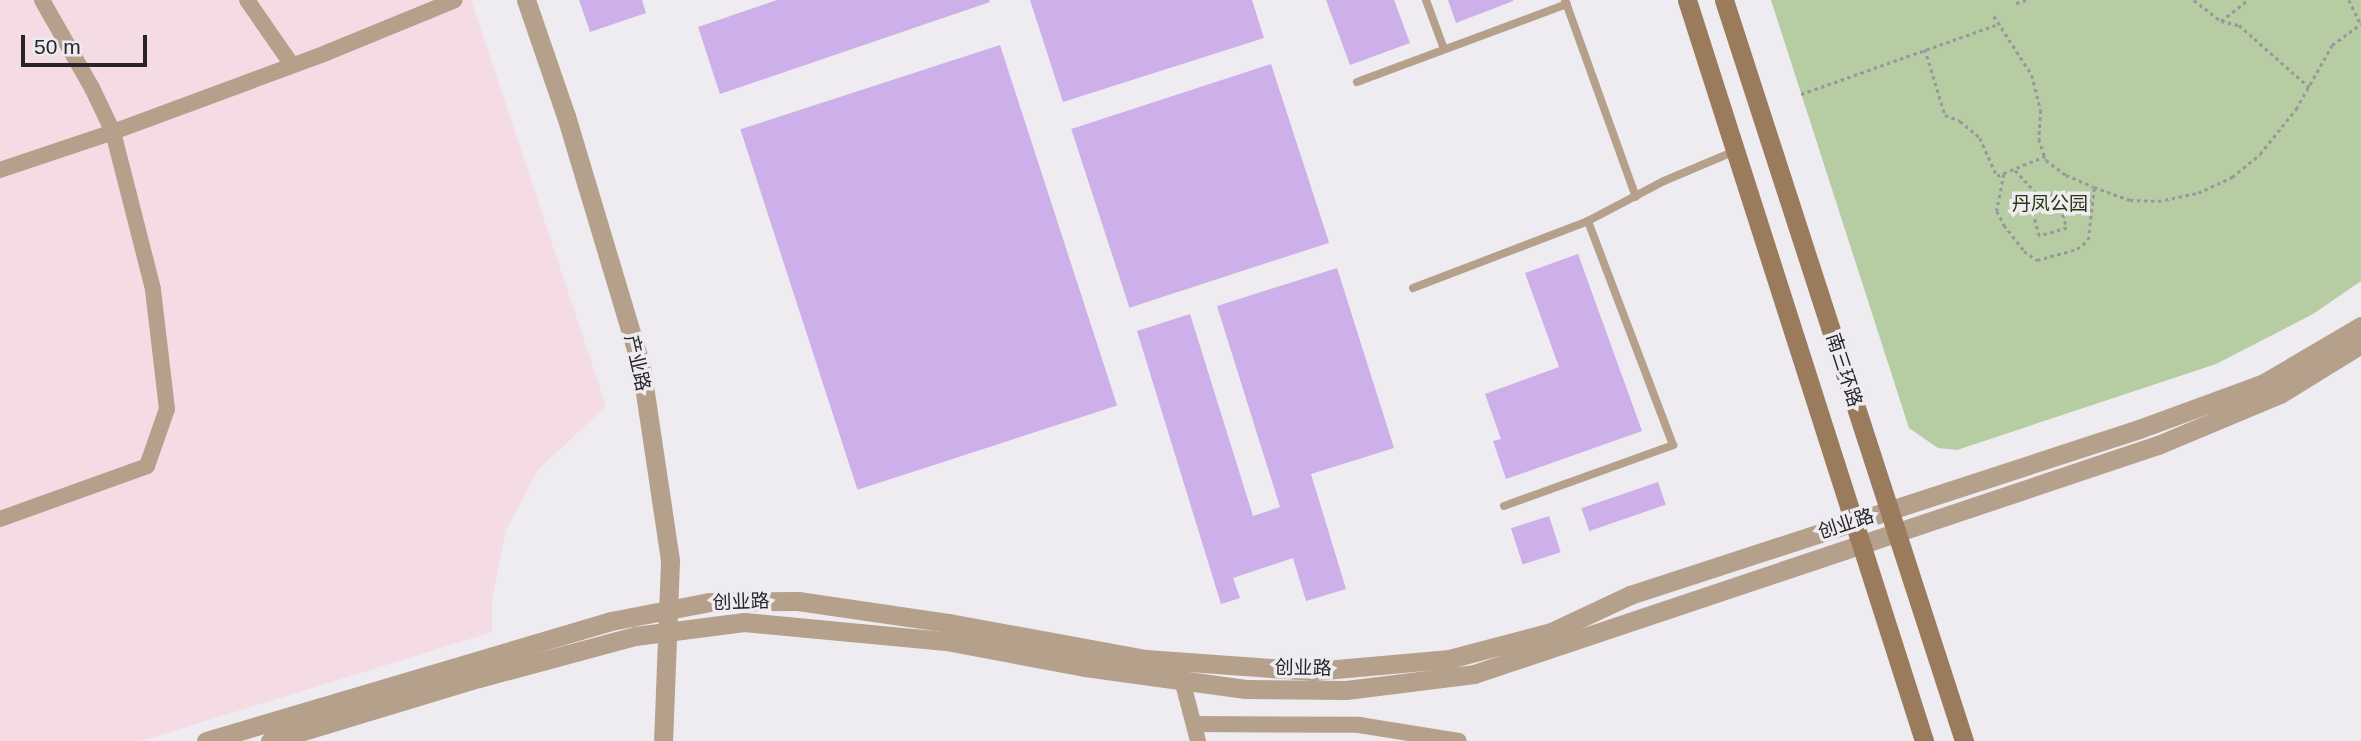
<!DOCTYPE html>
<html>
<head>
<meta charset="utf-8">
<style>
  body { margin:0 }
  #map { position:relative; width:2361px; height:741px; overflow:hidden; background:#eeebf1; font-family:Helvetica,"Noto Sans SC",sans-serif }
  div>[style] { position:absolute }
  .education>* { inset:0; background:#f4dbe4 }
  .green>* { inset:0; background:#b6cca2 }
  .building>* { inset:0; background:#cdafe9; transform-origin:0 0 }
  .path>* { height:2.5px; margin-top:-1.25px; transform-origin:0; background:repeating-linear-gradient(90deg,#9a979c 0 3.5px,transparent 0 7px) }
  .service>* { height:8px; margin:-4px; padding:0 4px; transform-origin:4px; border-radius:4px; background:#b5a08b }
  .minor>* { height:16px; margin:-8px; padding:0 8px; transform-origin:8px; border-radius:8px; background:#b5a08b }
  .tertiary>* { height:19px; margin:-9.5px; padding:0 9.5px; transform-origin:9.5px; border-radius:9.5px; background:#b5a08b }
  .secondary>* { height:19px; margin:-9.5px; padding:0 9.5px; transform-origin:9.5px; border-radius:9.5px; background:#9a7b5b }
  span { translate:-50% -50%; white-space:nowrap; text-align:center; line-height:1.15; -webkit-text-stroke:7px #eeebf1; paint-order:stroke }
  .park-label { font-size:19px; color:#25380e }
  .street-label { font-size:19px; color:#272528 }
  .scale { position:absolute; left:21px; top:35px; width:126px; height:32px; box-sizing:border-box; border:4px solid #272528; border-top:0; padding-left:9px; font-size:21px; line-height:24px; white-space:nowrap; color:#272528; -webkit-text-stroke:5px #eeebf1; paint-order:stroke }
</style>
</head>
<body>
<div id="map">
  <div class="education">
    <div style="clip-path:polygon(0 0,471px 0,606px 406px,538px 470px,506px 530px,492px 599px,492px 632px,141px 741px,0 741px)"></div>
  </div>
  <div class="green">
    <div style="clip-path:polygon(1771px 0,2361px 0,2361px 281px,2313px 314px,2216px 364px,1957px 450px,1938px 448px,1909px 428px)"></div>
  </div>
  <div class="building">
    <div style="clip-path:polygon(579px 0,642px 0,646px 13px,590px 32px)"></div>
    <div style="clip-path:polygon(777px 0,989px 0,990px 2px,720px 94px,698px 27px)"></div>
    <div style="clip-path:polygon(1030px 0,1252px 0,1264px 38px,1063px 102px)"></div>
    <div style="clip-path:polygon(1326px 0,1394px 0,1410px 43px,1350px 65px)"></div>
    <div style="clip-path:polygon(1448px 0,1513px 0,1513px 1px,1456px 23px)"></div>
    <div style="left:1000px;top:45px;width:379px;height:273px;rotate:72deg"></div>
    <div style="left:1271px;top:64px;width:188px;height:210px;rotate:72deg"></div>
    <div style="clip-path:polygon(1578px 254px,1642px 431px,1506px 479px,1493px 441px,1501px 439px,1485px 394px,1559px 367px,1525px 273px)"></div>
    <div style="clip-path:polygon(1337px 268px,1394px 448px,1311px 474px,1346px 589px,1306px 601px,1293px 558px,1233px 578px,1240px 598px,1221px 604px,1137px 331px,1190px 314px,1253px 516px,1280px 507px,1217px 306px)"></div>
    <div style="left:1658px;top:482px;width:24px;height:81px;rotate:71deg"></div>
    <div style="left:1549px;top:516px;width:38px;height:40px;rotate:72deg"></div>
  </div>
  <div class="path">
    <div style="left:2194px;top:0;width:34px;rotate:38deg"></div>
    <div style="left:2221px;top:21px;width:34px;rotate:-38deg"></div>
    <div style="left:2349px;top:0;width:28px;rotate:64deg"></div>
    <div style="left:2016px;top:3px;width:11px;rotate:-15deg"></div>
    <div style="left:1994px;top:16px;width:70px;rotate:57.2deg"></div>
    <div style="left:2032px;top:75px;width:36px;rotate:76deg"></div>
    <div style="left:2041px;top:110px;width:29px;rotate:94deg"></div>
    <div style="left:2039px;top:139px;width:22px;rotate:72deg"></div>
    <div style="left:2046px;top:160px;width:25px;rotate:37deg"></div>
    <div style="left:2066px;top:175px;width:30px;rotate:23deg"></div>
    <div style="left:2094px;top:187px;width:38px;rotate:20deg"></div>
    <div style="left:2130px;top:200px;width:28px;rotate:2deg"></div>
    <div style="left:2158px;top:201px;width:41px;rotate:-11.3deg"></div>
    <div style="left:2198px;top:193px;width:38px;rotate:-25deg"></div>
    <div style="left:2232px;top:177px;width:36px;rotate:-39deg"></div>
    <div style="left:2260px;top:154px;width:58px;rotate:-51.3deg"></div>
    <div style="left:2296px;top:109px;width:73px;rotate:-60.6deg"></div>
    <div style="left:2332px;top:45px;width:36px;rotate:-36deg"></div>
    <div style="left:2221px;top:21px;width:18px;rotate:13deg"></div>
    <div style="left:2239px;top:25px;width:94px;rotate:41.5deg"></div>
    <div style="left:1925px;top:49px;width:69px;rotate:73.1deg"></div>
    <div style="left:1945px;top:115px;width:16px;rotate:22deg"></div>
    <div style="left:1960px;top:121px;width:26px;rotate:40deg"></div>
    <div style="left:1980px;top:138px;width:42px;rotate:65.9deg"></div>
    <div style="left:1997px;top:176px;width:52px;rotate:-22.6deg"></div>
    <div style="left:1801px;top:94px;width:210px;rotate:-19.5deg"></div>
    <div style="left:2015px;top:170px;width:38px;rotate:47deg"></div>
    <div style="left:2004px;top:174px;width:38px;rotate:101deg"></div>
    <div style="left:1997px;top:211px;width:16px;rotate:63deg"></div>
    <div style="left:2004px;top:225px;width:33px;rotate:52deg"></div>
    <div style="left:2024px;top:251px;width:16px;rotate:35deg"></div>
    <div style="left:2037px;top:260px;width:41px;rotate:-15.4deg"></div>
    <div style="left:2077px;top:249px;width:14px;rotate:-39deg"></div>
    <div style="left:2088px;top:240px;width:52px;rotate:-83.4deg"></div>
    <div style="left:2057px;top:194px;width:35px;rotate:74deg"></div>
    <div style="left:2067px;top:228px;width:29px;rotate:164deg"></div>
    <div style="left:2039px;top:236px;width:35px;rotate:-105deg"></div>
    <div style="left:2030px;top:202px;width:28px;rotate:-17deg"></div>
    <div style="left:2062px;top:211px;width:31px;rotate:-21deg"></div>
  </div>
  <div class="service">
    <div style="left:1426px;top:0;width:52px;rotate:69.8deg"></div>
    <div style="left:1565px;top:0;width:209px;rotate:70.2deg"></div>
    <div style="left:1357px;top:82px;width:224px;rotate:-20.4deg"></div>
    <div style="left:1413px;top:288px;width:187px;rotate:-20.9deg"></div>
    <div style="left:1588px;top:221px;width:86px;rotate:-27.8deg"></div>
    <div style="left:1664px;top:181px;width:77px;rotate:-22.9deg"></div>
    <div style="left:1504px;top:506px;width:180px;rotate:-19.8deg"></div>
    <div style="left:1673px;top:445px;width:240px;rotate:-110.8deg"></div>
  </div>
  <div class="minor">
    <div style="left:247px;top:0;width:79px;rotate:55.3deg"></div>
    <div style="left:0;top:170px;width:119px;rotate:-18.6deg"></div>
    <div style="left:113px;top:132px;width:227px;rotate:-20.3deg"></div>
    <div style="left:326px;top:53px;width:139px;rotate:-22.3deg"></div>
    <div style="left:0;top:519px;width:156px;rotate:-19.8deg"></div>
    <div style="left:147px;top:466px;width:60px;rotate:-70.7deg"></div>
    <div style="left:167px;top:409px;width:121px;rotate:-96.7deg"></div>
    <div style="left:153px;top:289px;width:162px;rotate:-104.3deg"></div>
    <div style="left:113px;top:132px;width:49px;rotate:-115.5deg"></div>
    <div style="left:92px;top:88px;width:101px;rotate:-119.6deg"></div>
    <div style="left:1182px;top:680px;width:63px;rotate:75.3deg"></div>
    <div style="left:1194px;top:724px;width:165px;rotate:0.3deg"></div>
    <div style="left:1359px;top:725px;width:101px;rotate:9.1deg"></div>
  </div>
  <div class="tertiary">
    <div style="left:526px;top:0;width:123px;rotate:71deg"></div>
    <div style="left:566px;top:116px;width:261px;rotate:73.3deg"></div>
    <div style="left:641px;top:366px;width:197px;rotate:81.5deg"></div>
    <div style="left:670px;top:561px;width:180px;rotate:92.2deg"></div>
    <div style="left:206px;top:741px;width:422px;rotate:-16.5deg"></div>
    <div style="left:611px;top:621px;width:101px;rotate:-10.9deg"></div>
    <div style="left:710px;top:602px;width:88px;rotate:-0.7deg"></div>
    <div style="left:798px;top:601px;width:153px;rotate:8.3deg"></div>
    <div style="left:949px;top:623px;width:200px;rotate:10.4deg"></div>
    <div style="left:1146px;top:659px;width:168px;rotate:4.1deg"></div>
    <div style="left:1314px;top:671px;width:136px;rotate:-5.1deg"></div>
    <div style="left:1449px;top:659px;width:106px;rotate:-14.8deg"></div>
    <div style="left:1551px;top:632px;width:87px;rotate:-25.1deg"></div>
    <div style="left:1630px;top:595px;width:535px;rotate:-18.06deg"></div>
    <div style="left:2139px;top:429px;width:133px;rotate:-20.2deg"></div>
    <div style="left:2264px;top:383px;width:113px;rotate:-30.4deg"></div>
    <div style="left:270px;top:741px;width:218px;rotate:-16.8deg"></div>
    <div style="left:479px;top:678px;width:162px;rotate:-15.1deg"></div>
    <div style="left:635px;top:636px;width:110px;rotate:-7.3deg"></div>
    <div style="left:744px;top:622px;width:203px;rotate:5.4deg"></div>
    <div style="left:946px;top:641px;width:141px;rotate:10.6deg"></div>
    <div style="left:1085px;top:667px;width:162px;rotate:7.8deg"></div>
    <div style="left:1246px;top:689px;width:100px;rotate:0.6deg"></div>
    <div style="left:1346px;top:690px;width:129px;rotate:-7.1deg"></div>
    <div style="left:1474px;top:674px;width:721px;rotate:-18.51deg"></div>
    <div style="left:2158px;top:445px;width:132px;rotate:-22.7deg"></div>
    <div style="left:2280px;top:394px;width:95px;rotate:-31.7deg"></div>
  </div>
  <div class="secondary">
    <div style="left:1687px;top:0;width:778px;rotate:72.26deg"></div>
    <div style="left:1724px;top:0;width:779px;rotate:72.05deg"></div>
  </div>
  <div class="park-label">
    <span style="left:2050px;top:204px">丹凤公园</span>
  </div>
  <div class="street-label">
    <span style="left:637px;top:363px;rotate:77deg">产业路</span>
    <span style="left:1844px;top:370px;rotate:72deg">南三环路</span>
    <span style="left:1846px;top:524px;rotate:-18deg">创业路</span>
    <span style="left:741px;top:602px;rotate:-2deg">创业路</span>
    <span style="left:1303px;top:668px;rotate:1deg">创业路</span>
  </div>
  <div class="scale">50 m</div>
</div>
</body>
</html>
